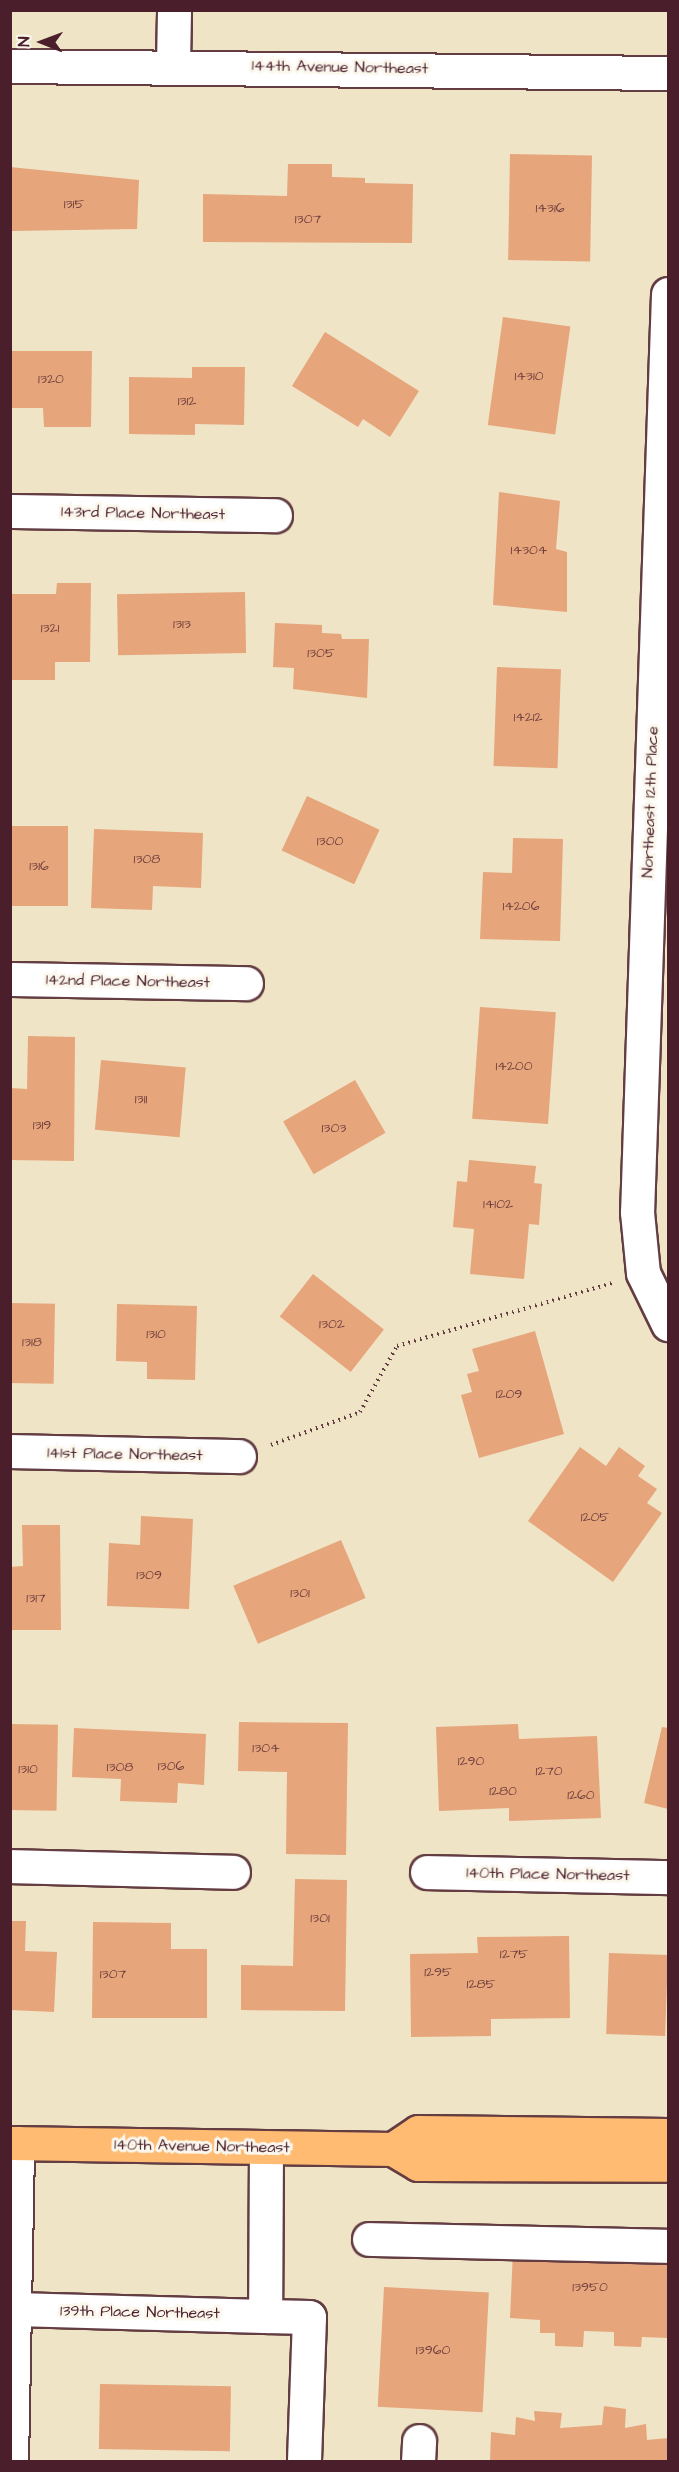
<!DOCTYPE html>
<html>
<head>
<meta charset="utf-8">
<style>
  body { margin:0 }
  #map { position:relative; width:679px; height:2472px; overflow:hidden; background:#efe4c6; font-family:"Architects Daughter",sans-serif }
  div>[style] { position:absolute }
  .building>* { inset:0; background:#e6a57b; transform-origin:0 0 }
  .path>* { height:4px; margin-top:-2px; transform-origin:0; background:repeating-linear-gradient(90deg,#633d42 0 1.5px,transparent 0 6px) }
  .roads { filter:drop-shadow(2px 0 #633d42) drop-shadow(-2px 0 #633d42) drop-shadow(0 2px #633d42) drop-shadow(0 -2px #633d42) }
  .minor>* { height:33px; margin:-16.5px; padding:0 16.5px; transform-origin:16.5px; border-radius:16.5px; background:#fff }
  .major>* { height:33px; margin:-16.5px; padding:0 16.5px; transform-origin:16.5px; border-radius:16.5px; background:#febb71 }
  span { translate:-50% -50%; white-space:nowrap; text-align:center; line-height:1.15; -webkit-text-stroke:6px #fbf7ec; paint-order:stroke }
  .number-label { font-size:14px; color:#71403f }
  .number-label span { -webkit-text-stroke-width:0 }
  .street-label { font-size:16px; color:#4a1f2b }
  .frame { position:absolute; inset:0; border:12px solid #4a1f2b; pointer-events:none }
  .north { position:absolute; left:12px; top:12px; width:60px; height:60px; -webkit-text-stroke:4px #fbf7ec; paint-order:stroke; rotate:271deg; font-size:16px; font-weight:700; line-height:24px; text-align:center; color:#4a1f2b }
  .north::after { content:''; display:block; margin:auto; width:21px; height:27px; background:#4a1f2b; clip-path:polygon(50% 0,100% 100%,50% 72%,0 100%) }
</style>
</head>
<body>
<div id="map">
  <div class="building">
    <div style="left:510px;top:154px;width:82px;height:106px;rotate:1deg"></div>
    <div style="clip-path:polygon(288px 164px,332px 164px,332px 177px,365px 178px,365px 183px,413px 184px,412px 243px,203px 242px,203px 194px,287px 196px)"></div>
    <div style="clip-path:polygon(10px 167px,139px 180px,137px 229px,10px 231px)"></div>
    <div style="left:503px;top:317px;width:68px;height:109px;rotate:8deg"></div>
    <div style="clip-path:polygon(325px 332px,419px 391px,390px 437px,363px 419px,358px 427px,292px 386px)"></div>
    <div style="clip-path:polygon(10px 351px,92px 351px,91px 427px,44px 427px,43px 408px,10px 408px)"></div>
    <div style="clip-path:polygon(192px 367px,245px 367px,244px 425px,195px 424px,195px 435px,129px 434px,129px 377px,192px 378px)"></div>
    <div style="clip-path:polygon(499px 492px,560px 501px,556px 549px,567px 552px,567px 612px,493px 605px)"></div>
    <div style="clip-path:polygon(57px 583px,91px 583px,90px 662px,55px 662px,55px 680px,10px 680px,10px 594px,56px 594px)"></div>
    <div style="left:245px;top:592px;width:61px;height:128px;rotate:89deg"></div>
    <div style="clip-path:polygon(275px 623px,322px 625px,322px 633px,341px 634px,342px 639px,369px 639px,367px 698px,293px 689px,294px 668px,273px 667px)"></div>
    <div style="left:497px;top:667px;width:64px;height:99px;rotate:2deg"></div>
    <div style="left:307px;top:796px;width:80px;height:60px;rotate:25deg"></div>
    <div style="left:10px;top:826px;width:58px;height:80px"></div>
    <div style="clip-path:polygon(94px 829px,203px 833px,201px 888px,153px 886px,152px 910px,91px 908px)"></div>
    <div style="clip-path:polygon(513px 838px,563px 839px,560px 941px,480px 939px,483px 872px,512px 873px)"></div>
    <div style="left:480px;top:1007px;width:76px;height:112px;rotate:4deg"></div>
    <div style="clip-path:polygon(28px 1036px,75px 1037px,74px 1161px,10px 1160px,10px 1088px,27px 1089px)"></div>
    <div style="left:101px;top:1060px;width:85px;height:70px;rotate:5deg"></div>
    <div style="left:355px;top:1080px;width:61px;height:83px;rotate:60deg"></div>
    <div style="clip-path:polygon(469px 1160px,536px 1166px,534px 1183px,542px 1184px,539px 1225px,529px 1224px,524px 1279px,470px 1274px,474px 1229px,453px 1227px,457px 1181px,467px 1182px)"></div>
    <div style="left:313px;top:1274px;width:90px;height:54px;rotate:38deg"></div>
    <div style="left:10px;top:1303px;width:45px;height:80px;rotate:1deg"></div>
    <div style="clip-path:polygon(117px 1304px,197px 1306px,195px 1380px,147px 1379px,147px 1362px,116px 1361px)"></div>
    <div style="clip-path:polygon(535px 1331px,564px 1434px,479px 1458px,461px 1395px,472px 1392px,467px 1374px,479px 1371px,472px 1349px)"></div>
    <div style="clip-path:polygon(580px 1447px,606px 1466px,619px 1447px,645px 1466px,638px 1476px,657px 1489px,647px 1503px,662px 1513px,613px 1582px,528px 1521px)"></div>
    <div style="clip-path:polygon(141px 1516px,193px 1519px,189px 1609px,107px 1606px,109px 1543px,140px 1545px)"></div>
    <div style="clip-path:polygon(22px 1525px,60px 1525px,61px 1630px,10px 1630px,10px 1567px,23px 1566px)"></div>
    <div style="left:341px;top:1540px;width:63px;height:117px;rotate:67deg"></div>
    <div style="clip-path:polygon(239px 1722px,348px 1723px,346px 1855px,286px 1854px,287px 1772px,238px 1771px)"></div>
    <div style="left:10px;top:1724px;width:48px;height:86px;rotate:1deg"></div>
    <div style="clip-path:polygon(518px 1724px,519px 1739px,597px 1736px,601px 1818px,509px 1821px,509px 1808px,439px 1811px,436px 1727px)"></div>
    <div style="clip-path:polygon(662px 1727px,668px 1728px,668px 1809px,644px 1803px)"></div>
    <div style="clip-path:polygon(74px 1728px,206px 1734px,204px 1785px,178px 1783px,177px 1803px,120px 1801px,121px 1779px,72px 1777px)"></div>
    <div style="clip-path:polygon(295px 1879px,347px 1880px,345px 2011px,241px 2010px,241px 1965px,293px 1966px)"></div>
    <div style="clip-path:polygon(10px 1921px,26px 1921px,25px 1951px,57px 1952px,54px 2012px,10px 2010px)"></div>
    <div style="clip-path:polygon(93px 1922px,171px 1923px,171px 1949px,207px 1949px,207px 2018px,92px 2018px)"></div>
    <div style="clip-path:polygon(569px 1936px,570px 2018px,491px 2019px,491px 2036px,411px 2037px,410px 1954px,478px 1953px,477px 1937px)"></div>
    <div style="left:609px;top:1953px;width:59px;height:81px;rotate:2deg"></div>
    <div style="clip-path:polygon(513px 2251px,668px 2257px,668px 2338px,642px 2337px,641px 2347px,614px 2346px,614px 2332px,584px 2331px,583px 2347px,555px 2346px,555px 2333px,540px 2333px,540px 2320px,510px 2318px)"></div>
    <div style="left:384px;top:2287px;width:105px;height:120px;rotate:3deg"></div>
    <div style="left:100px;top:2384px;width:131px;height:65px;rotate:1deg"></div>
    <div style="clip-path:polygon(604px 2406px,626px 2409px,625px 2428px,646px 2424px,647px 2440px,668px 2438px,668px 2462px,490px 2462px,491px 2432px,515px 2435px,516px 2417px,535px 2421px,534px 2411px,562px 2413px,560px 2428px,602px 2425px)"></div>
  </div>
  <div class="path">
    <div style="left:271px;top:1445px;width:95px;rotate:-20.3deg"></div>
    <div style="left:360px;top:1412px;width:76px;rotate:-60.7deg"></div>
    <div style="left:397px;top:1346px;width:224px;rotate:-16.3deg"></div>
  </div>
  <div class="roads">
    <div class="minor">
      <div style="left:173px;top:64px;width:54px;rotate:-88.9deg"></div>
      <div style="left:10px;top:66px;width:658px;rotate:0.61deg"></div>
      <div style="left:668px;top:294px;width:919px;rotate:91.93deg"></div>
      <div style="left:637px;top:1212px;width:61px;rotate:84.4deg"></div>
      <div style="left:643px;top:1273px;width:57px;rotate:63.9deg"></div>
      <div style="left:10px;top:511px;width:265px;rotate:0.9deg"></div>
      <div style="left:10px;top:979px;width:236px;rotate:1deg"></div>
      <div style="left:10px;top:1451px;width:229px;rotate:1.3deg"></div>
      <div style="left:10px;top:1866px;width:223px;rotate:1.5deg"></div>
      <div style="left:427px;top:1872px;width:241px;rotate:1.2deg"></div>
      <div style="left:266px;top:2147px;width:169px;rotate:90.3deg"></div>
      <div style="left:265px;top:2316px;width:44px;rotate:1.3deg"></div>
      <div style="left:309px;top:2317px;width:145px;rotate:92deg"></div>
      <div style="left:369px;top:2239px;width:299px;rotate:1.3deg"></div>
      <div style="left:14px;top:2309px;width:251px;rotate:1.6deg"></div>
      <div style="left:11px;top:2462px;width:319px;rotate:-88.9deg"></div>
      <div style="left:418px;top:2462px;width:21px;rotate:-87deg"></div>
    </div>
    <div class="major">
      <div style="left:10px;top:2143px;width:383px;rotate:0.9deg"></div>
      <div style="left:393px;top:2149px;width:29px;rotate:31deg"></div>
      <div style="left:418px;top:2164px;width:250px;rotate:0.2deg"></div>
      <div style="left:393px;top:2149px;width:30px;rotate:-34deg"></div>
      <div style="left:418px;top:2132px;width:250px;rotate:0.7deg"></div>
    </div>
  </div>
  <div class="number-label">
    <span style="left:74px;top:204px">1315</span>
    <span style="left:550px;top:208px">14316</span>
    <span style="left:308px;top:219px">1307</span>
    <span style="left:529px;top:376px">14310</span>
    <span style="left:51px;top:379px">1320</span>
    <span style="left:187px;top:401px">1312</span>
    <span style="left:529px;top:550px">14304</span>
    <span style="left:182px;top:624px">1313</span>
    <span style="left:50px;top:628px">1321</span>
    <span style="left:321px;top:653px">1305</span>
    <span style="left:528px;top:717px">14212</span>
    <span style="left:330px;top:841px">1300</span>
    <span style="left:147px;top:859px">1308</span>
    <span style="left:39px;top:866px">1316</span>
    <span style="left:521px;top:906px">14206</span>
    <span style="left:514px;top:1066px">14200</span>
    <span style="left:141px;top:1099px">1311</span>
    <span style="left:42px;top:1125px">1319</span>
    <span style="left:334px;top:1128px">1303</span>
    <span style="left:498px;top:1204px">14102</span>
    <span style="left:332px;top:1324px">1302</span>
    <span style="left:156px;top:1334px">1310</span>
    <span style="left:32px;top:1342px">1318</span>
    <span style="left:509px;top:1394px">1209</span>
    <span style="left:595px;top:1517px">1205</span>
    <span style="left:149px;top:1575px">1309</span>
    <span style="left:300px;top:1593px">1301</span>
    <span style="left:36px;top:1598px">1317</span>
    <span style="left:266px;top:1748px">1304</span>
    <span style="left:471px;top:1761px">1290</span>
    <span style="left:171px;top:1766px">1306</span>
    <span style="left:120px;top:1767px">1308</span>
    <span style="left:28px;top:1769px">1310</span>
    <span style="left:549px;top:1771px">1270</span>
    <span style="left:503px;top:1791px">1280</span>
    <span style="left:581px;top:1795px">1260</span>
    <span style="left:320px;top:1918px">1301</span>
    <span style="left:514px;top:1954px">1275</span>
    <span style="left:438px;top:1972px">1295</span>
    <span style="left:113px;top:1974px">1307</span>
    <span style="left:481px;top:1984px">1285</span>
    <span style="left:590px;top:2287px">13950</span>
    <span style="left:433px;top:2350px">13960</span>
  </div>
  <div class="street-label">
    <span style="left:340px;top:67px;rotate:1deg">144th Avenue Northeast</span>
    <span style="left:143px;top:513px;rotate:1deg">143rd Place Northeast</span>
    <span style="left:650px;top:802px;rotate:-88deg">Northeast 12th Place</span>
    <span style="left:128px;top:981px;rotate:1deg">142nd Place Northeast</span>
    <span style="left:125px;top:1454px;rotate:1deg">141st Place Northeast</span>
    <span style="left:548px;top:1874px;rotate:1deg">140th Place Northeast</span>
    <span style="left:202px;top:2146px;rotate:1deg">140th Avenue Northeast</span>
    <span style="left:140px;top:2312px;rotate:1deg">139th Place Northeast</span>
  </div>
  <div class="frame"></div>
  <div class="north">N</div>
</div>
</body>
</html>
